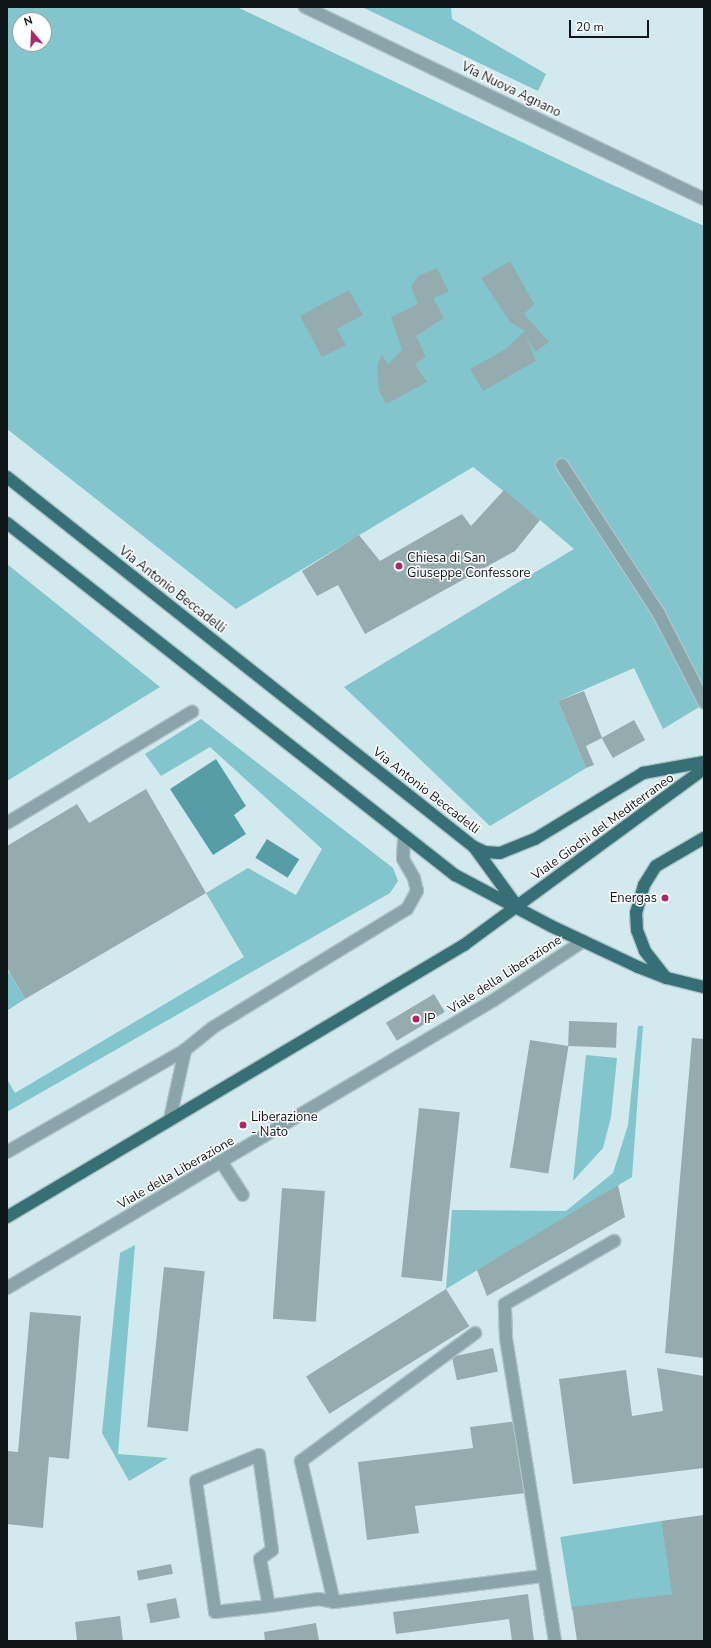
<!DOCTYPE html>
<html>
<head>
<meta charset="utf-8">
<style>
  body { margin:0 }
  #map { position:relative; width:711px; height:1648px; overflow:hidden; background:#d2eaed; font-family:"Nunito Sans",sans-serif }
  div>[style] { position:absolute }
  .green>* { inset:0; background:#82c5cc; transform-origin:0 0 }
  .water>* { inset:0; background:#579da5; transform-origin:0 0 }
  .building>* { inset:0; background:#95acaf; transform-origin:0 0 }
  .roads { filter:drop-shadow(1px 0 #afc4c7) drop-shadow(-1px 0 #afc4c7) drop-shadow(0 1px #afc4c7) drop-shadow(0 -1px #afc4c7) }
  .minor>* { height:12px; margin:-6px; padding:0 6px; transform-origin:6px; border-radius:6px; background:#89a5a9 }
  .major>* { height:12px; margin:-6px; padding:0 6px; transform-origin:6px; border-radius:6px; background:#367076 }
  .dots>* { width:11px; height:11px; translate:-50% -50%; box-sizing:border-box; border:2px solid #fff; border-radius:50% }
  span { translate:-50% -50%; white-space:nowrap; text-align:center; line-height:1.15; -webkit-text-stroke:3px #fff; paint-order:stroke }
  .street-label { font-size:13px; color:#0e1618 }
  .poi-label { font-size:13px; color:#0e1618 }
  .left { translate:0 -50%; text-align:left }
  .right { translate:-100% -50%; text-align:right }
  .frame { position:absolute; inset:0; border:8px solid #0e1618; pointer-events:none }
  .north { position:absolute; left:12px; top:12px; width:40px; height:40px; box-sizing:border-box; background:#fff; border:1px solid #9fa2a3; border-radius:50%; rotate:341deg; font-size:11px; font-weight:700; line-height:16px; text-align:center; color:#0e1618 }
  .north::after { content:''; display:block; margin:auto; width:14px; height:18px; background:#ad266a; clip-path:polygon(50% 0,100% 100%,50% 72%,0 100%) }
  .scale { position:absolute; left:569px; top:20px; width:80px; height:18px; box-sizing:border-box; border:2px solid #0e1618; border-top:0; padding-left:5px; font-size:12px; line-height:14px; white-space:nowrap; color:#0e1618; -webkit-text-stroke:3px #fff; paint-order:stroke }
</style>
</head>
<body>
<div id="map">
  <div class="green">
    <div style="clip-path:polygon(evenodd,7px 7px,237px 7px,606px 182px,704px 226px,704px 704px,663px 729px,634px 668px,558px 701px,586px 768px,490px 826px,344px 687px,574px 549px,540px 520px,473px 467px,236px 609px,7px 429px,7px 7px,20px 20px,44px 20px,44px 44px,20px 44px,20px 20px)"></div>
    <div style="clip-path:polygon(362px 7px,451px 7px,452px 19px,546px 74px,538px 91px)"></div>
    <div style="clip-path:polygon(7px 564px,160px 687px,7px 781px)"></div>
    <div style="clip-path:polygon(201px 719px,393px 868px,398px 881px,390px 893px,7px 1112px,7px 1079px,15px 1093px,244px 957px,206px 893px,248px 868px,296px 895px,322px 849px,210px 747px,161px 776px,145px 754px)"></div>
    <div style="clip-path:polygon(9px 972px,25px 999px,8px 1010px,7px 973px)"></div>
    <div style="clip-path:polygon(638px 1026px,643px 1026px,632px 1177px,446px 1289px,452px 1210px,566px 1211px,613px 1173px,628px 1125px)"></div>
    <div style="clip-path:polygon(586px 1055px,617px 1058px,611px 1117px,603px 1148px,573px 1181px)"></div>
    <div style="clip-path:polygon(135px 1245px,118px 1454px,168px 1458px,129px 1481px,102px 1433px,120px 1253px)"></div>
    <div style="left:661px;top:1521px;width:74px;height:102px;rotate:81deg"></div>
  </div>
  <div class="water">
    <div style="clip-path:polygon(216px 759px,246px 806px,234px 815px,246px 834px,213px 855px,170px 789px)"></div>
    <div style="left:267px;top:839px;width:38px;height:22px;rotate:32deg"></div>
  </div>
  <div class="building">
    <div style="clip-path:polygon(510px 261px,534px 304px,524px 314px,549px 342px,535px 352px,525px 333px,536px 361px,483px 391px,470px 369px,506px 349px,525px 331px,510px 322px,481px 278px)"></div>
    <div style="clip-path:polygon(437px 268px,449px 292px,433px 298px,444px 318px,416px 336px,426px 357px,415px 364px,427px 382px,386px 404px,379px 390px,377px 366px,382px 355px,388px 364px,402px 350px,391px 317px,418px 304px,411px 287px,418px 276px)"></div>
    <div style="clip-path:polygon(349px 290px,363px 315px,337px 329px,346px 345px,322px 357px,300px 316px)"></div>
    <div style="clip-path:polygon(504px 490px,540px 520px,515px 551px,365px 634px,338px 585px,317px 596px,302px 571px,359px 535px,380px 561px,462px 514px,471px 526px)"></div>
    <div style="clip-path:polygon(584px 691px,602px 738px,586px 746px,594px 765px,586px 768px,558px 701px)"></div>
    <div style="left:634px;top:720px;width:23px;height:37px;rotate:61deg"></div>
    <div style="clip-path:polygon(146px 789px,206px 893px,25px 999px,7px 968px,7px 846px,77px 804px,89px 823px)"></div>
    <div style="left:434px;top:994px;width:21px;height:56px;rotate:59deg"></div>
    <div style="left:569px;top:1021px;width:48px;height:25px;rotate:2deg"></div>
    <div style="clip-path:polygon(692px 1038px,704px 1039px,704px 1358px,665px 1353px)"></div>
    <div style="left:530px;top:1040px;width:39px;height:129px;rotate:9deg"></div>
    <div style="left:419px;top:1108px;width:41px;height:170px;rotate:6deg"></div>
    <div style="clip-path:polygon(618px 1185px,625px 1217px,487px 1296px,477px 1270px)"></div>
    <div style="left:282px;top:1188px;width:43px;height:131px;rotate:4deg"></div>
    <div style="left:164px;top:1267px;width:41px;height:161px;rotate:6deg"></div>
    <div style="left:446px;top:1289px;width:44px;height:165px;rotate:58deg"></div>
    <div style="clip-path:polygon(30px 1312px,81px 1316px,69px 1459px,49px 1457px,43px 1528px,7px 1524px,7px 1451px,18px 1452px)"></div>
    <div style="left:493px;top:1348px;width:24px;height:42px;rotate:78deg"></div>
    <div style="clip-path:polygon(657px 1368px,704px 1376px,704px 1468px,573px 1484px,559px 1379px,626px 1370px,632px 1416px,663px 1411px)"></div>
    <div style="clip-path:polygon(518px 1421px,526px 1493px,415px 1506px,419px 1533px,367px 1540px,358px 1462px,473px 1448px,470px 1427px)"></div>
    <div style="clip-path:polygon(704px 1515px,704px 1641px,577px 1641px,572px 1607px,672px 1594px,661px 1521px)"></div>
    <div style="left:171px;top:1564px;width:10px;height:35px;rotate:79deg"></div>
    <div style="clip-path:polygon(528px 1594px,534px 1641px,512px 1641px,509px 1619px,396px 1634px,393px 1612px)"></div>
    <div style="left:176px;top:1598px;width:20px;height:30px;rotate:79deg"></div>
    <div style="clip-path:polygon(120px 1616px,123px 1641px,77px 1641px,75px 1622px)"></div>
    <div style="clip-path:polygon(316px 1623px,319px 1641px,265px 1641px,264px 1632px)"></div>
  </div>
  <div class="roads">
    <div class="minor">
      <div style="left:305px;top:7px;width:443px;rotate:25.7deg"></div>
      <div style="left:562px;top:465px;width:178px;rotate:56.9deg"></div>
      <div style="left:659px;top:614px;width:99px;rotate:62.9deg"></div>
      <div style="left:7px;top:823px;width:216px;rotate:-31deg"></div>
      <div style="left:170px;top:1119px;width:71px;rotate:-77.7deg"></div>
      <div style="left:185px;top:1050px;width:35px;rotate:-39deg"></div>
      <div style="left:212px;top:1028px;width:228px;rotate:-31.4deg"></div>
      <div style="left:407px;top:909px;width:21px;rotate:-61deg"></div>
      <div style="left:417px;top:891px;width:13px;rotate:-103deg"></div>
      <div style="left:414px;top:878px;width:22px;rotate:-120deg"></div>
      <div style="left:403px;top:859px;width:22px;rotate:-87deg"></div>
      <div style="left:7px;top:1152px;width:205px;rotate:-29.8deg"></div>
      <div style="left:222px;top:1163px;width:38px;rotate:57deg"></div>
      <div style="left:7px;top:1288px;width:566px;rotate:-30.6deg"></div>
      <div style="left:494px;top:1000px;width:107px;rotate:-33.5deg"></div>
      <div style="left:334px;top:1602px;width:145px;rotate:-103.2deg"></div>
      <div style="left:301px;top:1461px;width:216px;rotate:-36.3deg"></div>
      <div style="left:269px;top:1606px;width:48px;rotate:-100.8deg"></div>
      <div style="left:260px;top:1559px;width:15px;rotate:-37deg"></div>
      <div style="left:272px;top:1550px;width:96px;rotate:-97.8deg"></div>
      <div style="left:259px;top:1455px;width:68px;rotate:157.6deg"></div>
      <div style="left:196px;top:1481px;width:132px;rotate:81.7deg"></div>
      <div style="left:215px;top:1612px;width:54px;rotate:-6.3deg"></div>
      <div style="left:269px;top:1606px;width:50px;rotate:-8deg"></div>
      <div style="left:319px;top:1599px;width:15px;rotate:11deg"></div>
      <div style="left:334px;top:1602px;width:212px;rotate:-7.1deg"></div>
      <div style="left:555px;top:1641px;width:307px;rotate:-99.2deg"></div>
      <div style="left:506px;top:1338px;width:34px;rotate:-92deg"></div>
      <div style="left:505px;top:1304px;width:126px;rotate:-30deg"></div>
    </div>
    <div class="major">
      <div style="left:7px;top:477px;width:596px;rotate:38.39deg"></div>
      <div style="left:474px;top:847px;width:73px;rotate:53.9deg"></div>
      <div style="left:7px;top:523px;width:570px;rotate:38.16deg"></div>
      <div style="left:455px;top:875px;width:109px;rotate:28deg"></div>
      <div style="left:551px;top:926px;width:96px;rotate:25.2deg"></div>
      <div style="left:638px;top:967px;width:31px;rotate:21deg"></div>
      <div style="left:667px;top:978px;width:38px;rotate:14deg"></div>
      <div style="left:474px;top:847px;width:12px;rotate:24deg"></div>
      <div style="left:485px;top:852px;width:15px;rotate:4deg"></div>
      <div style="left:500px;top:853px;width:38px;rotate:-22deg"></div>
      <div style="left:535px;top:839px;width:127px;rotate:-31.4deg"></div>
      <div style="left:643px;top:773px;width:62px;rotate:-10.2deg"></div>
      <div style="left:666px;top:978px;width:34px;rotate:-128deg"></div>
      <div style="left:645px;top:951px;width:22px;rotate:-111deg"></div>
      <div style="left:637px;top:930px;width:17px;rotate:-93deg"></div>
      <div style="left:636px;top:913px;width:29px;rotate:-74deg"></div>
      <div style="left:644px;top:885px;width:22px;rotate:-58deg"></div>
      <div style="left:656px;top:866px;width:56px;rotate:-30.3deg"></div>
      <div style="left:7px;top:1217px;width:532px;rotate:-30.76deg"></div>
      <div style="left:464px;top:945px;width:298px;rotate:-36.3deg"></div>
    </div>
  </div>
  <div class="dots">
    <div style="left:399px;top:566px;background:#ad266a"></div>
    <div style="left:665px;top:898px;background:#ad266a"></div>
    <div style="left:416px;top:1019px;background:#ad266a"></div>
    <div style="left:243px;top:1125px;background:#ad266a"></div>
  </div>
  <div class="street-label">
    <span style="left:511px;top:90px;rotate:26deg">Via Nuova Agnano</span>
    <span style="left:172px;top:590px;rotate:38deg">Via Antonio Beccadelli</span>
    <span style="left:426px;top:791px;rotate:38deg">Via Antonio Beccadelli</span>
    <span style="left:603px;top:827px;rotate:-36deg">Viale Giochi del Mediterraneo</span>
    <span style="left:505px;top:975px;rotate:-33deg">Viale della Liberazione</span>
    <span style="left:176px;top:1173px;rotate:-30deg">Viale della Liberazione</span>
  </div>
  <div class="poi-label">
    <span class="left" style="left:407px;top:566px">Chiesa di San<br>Giuseppe Confessore</span>
    <span class="right" style="left:657px;top:898px">Energas</span>
    <span class="left" style="left:424px;top:1019px">IP</span>
    <span class="left" style="left:251px;top:1125px">Liberazione<br>- Nato</span>
  </div>
  <div class="frame"></div>
  <div class="north">N</div>
  <div class="scale">20 m</div>
</div>
</body>
</html>
